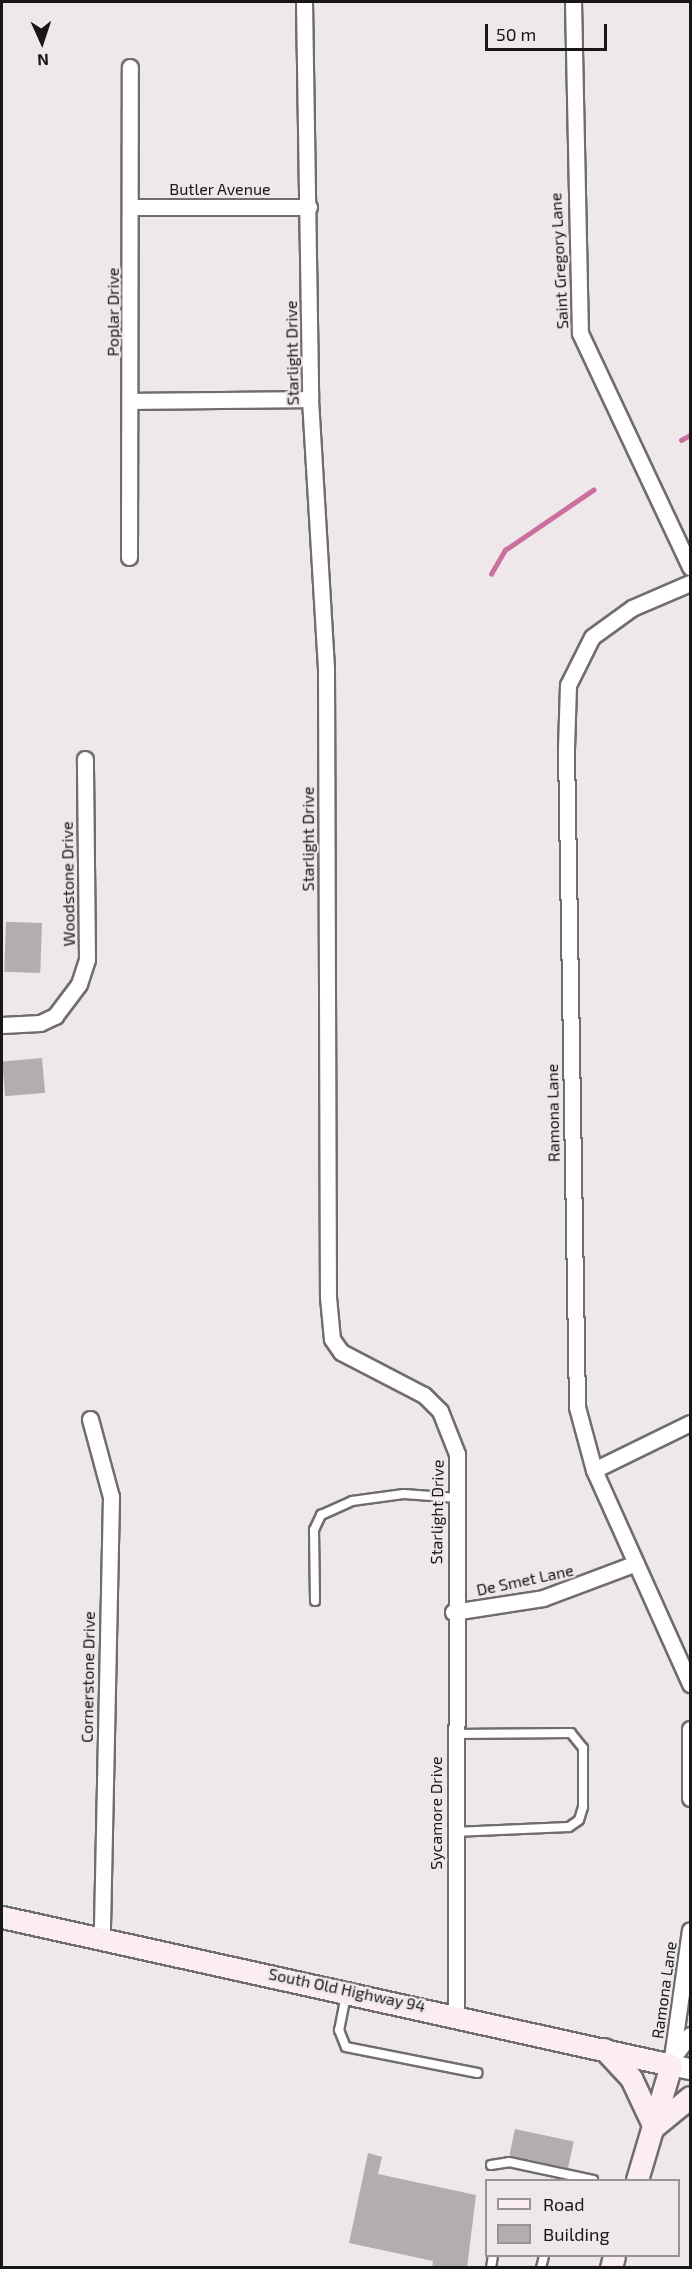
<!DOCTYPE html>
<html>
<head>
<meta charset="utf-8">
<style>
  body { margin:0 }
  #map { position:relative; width:692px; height:2269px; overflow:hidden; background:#eee8ea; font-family:"Exo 2",sans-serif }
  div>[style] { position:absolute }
  .stream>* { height:4.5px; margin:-2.25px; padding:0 2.25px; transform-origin:2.25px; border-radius:2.25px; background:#cb709e }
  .building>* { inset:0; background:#b2adaf; transform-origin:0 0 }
  .roads { filter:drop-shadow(2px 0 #716c6e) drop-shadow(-2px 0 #716c6e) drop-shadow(0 2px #716c6e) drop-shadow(0 -2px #716c6e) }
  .service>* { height:8px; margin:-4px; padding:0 4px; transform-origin:4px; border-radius:4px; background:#fff }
  .minor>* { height:15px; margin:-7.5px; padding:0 7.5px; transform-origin:7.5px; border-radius:7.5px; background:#fff }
  .tertiary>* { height:20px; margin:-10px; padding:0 10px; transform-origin:10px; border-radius:10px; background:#fff }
  .secondary>* { height:21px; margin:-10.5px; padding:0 10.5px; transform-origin:10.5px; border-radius:10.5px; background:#fcecf3 }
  span { translate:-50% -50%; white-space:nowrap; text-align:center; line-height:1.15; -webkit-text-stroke:4.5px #eee8ea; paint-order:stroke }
  .street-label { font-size:16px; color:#181617 }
  .frame { position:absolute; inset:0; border:3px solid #181617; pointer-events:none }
  .legend { position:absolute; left:485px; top:2179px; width:195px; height:78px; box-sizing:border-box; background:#eee8ea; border:2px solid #989496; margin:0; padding:8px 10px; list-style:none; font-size:18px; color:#181617 }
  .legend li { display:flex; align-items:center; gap:12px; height:30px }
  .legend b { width:30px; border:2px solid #989496 }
  .north { position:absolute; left:12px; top:12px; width:60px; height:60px; -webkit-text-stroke:4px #eee8ea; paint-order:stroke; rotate:177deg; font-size:16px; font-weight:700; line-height:24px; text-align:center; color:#181617 }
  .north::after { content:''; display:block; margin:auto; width:21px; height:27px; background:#181617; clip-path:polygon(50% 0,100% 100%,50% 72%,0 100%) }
  .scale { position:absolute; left:485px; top:24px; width:122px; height:27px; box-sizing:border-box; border:3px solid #181617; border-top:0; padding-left:8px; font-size:18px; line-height:21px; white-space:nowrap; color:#181617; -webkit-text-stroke:4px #eee8ea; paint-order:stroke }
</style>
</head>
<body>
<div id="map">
  <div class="stream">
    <div style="left:681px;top:440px;width:10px;rotate:-29deg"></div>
    <div style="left:491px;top:574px;width:28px;rotate:-60deg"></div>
    <div style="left:505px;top:550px;width:107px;rotate:-34.3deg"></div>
  </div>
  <div class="building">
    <div style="left:42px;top:923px;width:50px;height:36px;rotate:92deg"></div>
    <div style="left:42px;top:1058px;width:35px;height:40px;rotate:85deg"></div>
    <div style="left:515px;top:2129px;width:60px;height:27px;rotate:12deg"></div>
    <div style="clip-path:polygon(368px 2153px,382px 2157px,378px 2174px,476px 2195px,467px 2268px,432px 2268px,433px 2261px,349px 2243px)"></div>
  </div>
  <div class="roads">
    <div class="service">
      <div style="left:315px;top:1601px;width:71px;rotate:-90.8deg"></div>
      <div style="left:314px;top:1530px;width:17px;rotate:-65deg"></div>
      <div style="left:321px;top:1515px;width:34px;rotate:-24deg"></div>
      <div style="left:352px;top:1501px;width:52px;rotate:-7.7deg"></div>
      <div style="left:404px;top:1494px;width:54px;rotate:4.2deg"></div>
      <div style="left:454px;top:1832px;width:115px;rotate:-2.5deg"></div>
      <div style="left:569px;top:1827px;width:12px;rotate:-35deg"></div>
      <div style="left:579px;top:1820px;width:14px;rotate:-73deg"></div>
      <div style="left:583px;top:1807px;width:59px;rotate:-90deg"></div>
      <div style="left:583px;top:1748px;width:19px;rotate:-129deg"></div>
      <div style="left:571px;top:1733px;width:116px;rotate:179.5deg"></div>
      <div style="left:346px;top:1995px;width:36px;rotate:101deg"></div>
      <div style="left:339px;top:2030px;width:18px;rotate:68deg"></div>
      <div style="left:346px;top:2047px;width:134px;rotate:11.2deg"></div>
      <div style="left:491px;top:2165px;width:18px;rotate:-9deg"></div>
      <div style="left:509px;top:2162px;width:86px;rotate:12.1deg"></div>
      <div style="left:491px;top:2268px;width:12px;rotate:-81deg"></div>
      <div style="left:541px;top:2268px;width:12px;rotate:-76deg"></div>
    </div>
    <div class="minor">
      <div style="left:304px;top:2px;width:397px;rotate:89.1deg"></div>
      <div style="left:310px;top:399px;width:270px;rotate:86.6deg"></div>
      <div style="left:326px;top:669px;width:628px;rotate:89.82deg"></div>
      <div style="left:328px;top:1297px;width:42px;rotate:84.6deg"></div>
      <div style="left:332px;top:1339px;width:16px;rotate:55deg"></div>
      <div style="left:341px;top:1352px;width:93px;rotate:27.4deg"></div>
      <div style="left:424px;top:1395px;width:23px;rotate:45deg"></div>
      <div style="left:440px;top:1411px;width:46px;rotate:68.4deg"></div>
      <div style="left:457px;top:1454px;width:560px;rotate:90.1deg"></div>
      <div style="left:573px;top:2px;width:331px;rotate:88.8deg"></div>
      <div style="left:580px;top:333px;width:259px;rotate:64.8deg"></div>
      <div style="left:132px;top:207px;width:177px"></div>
      <div style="left:132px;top:401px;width:178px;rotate:-0.6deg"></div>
      <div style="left:129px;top:557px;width:490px;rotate:-89.9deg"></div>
      <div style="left:690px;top:583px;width:63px;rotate:156.7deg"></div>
      <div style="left:632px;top:608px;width:49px;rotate:144.1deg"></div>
      <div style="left:592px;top:637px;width:54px;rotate:116.6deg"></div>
      <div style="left:568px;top:685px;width:64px;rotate:91.8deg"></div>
      <div style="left:566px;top:749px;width:658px;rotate:89.04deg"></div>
      <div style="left:577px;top:1407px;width:65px;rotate:74.9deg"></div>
      <div style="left:594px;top:1470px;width:235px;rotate:65.8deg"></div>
      <div style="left:2px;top:1025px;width:38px;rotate:-3deg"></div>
      <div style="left:40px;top:1023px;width:17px;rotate:-25deg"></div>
      <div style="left:55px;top:1016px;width:40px;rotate:-53deg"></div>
      <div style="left:79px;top:984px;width:26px;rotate:-72deg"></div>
      <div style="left:87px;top:959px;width:200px;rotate:-90.6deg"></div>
      <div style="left:90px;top:1419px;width:81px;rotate:74.9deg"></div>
      <div style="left:111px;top:1497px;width:442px;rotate:91.2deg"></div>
      <div style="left:594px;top:1470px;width:107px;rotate:-26.1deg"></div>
      <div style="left:453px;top:1612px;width:91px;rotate:-8.8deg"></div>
      <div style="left:543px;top:1598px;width:99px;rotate:-20.6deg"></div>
      <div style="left:690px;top:1729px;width:69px;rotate:90deg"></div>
      <div style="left:674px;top:2056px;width:26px;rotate:-53deg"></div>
      <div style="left:671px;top:2065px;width:136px;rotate:-82deg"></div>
    </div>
    <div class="tertiary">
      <div style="left:671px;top:2065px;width:19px;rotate:12deg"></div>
    </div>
    <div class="secondary">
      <div style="left:2px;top:1917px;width:685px;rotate:12.47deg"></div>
      <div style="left:671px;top:2065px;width:120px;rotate:106.5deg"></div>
      <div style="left:604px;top:2049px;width:40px;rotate:47deg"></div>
      <div style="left:631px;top:2078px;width:54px;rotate:64.9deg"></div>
      <div style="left:655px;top:2126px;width:45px;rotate:-39.6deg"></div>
      <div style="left:611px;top:2268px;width:12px;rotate:-76deg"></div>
    </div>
  </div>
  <div class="street-label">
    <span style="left:220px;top:189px">Butler Avenue</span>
    <span style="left:559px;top:261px;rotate:-93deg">Saint Gregory Lane</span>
    <span style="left:113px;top:312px;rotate:-90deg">Poplar Drive</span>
    <span style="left:292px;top:353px;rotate:-91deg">Starlight Drive</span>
    <span style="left:308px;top:839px;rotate:-90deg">Starlight Drive</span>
    <span style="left:68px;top:884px;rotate:-91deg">Woodstone Drive</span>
    <span style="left:553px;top:1113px;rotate:-91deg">Ramona Lane</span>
    <span style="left:437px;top:1512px;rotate:-89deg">Starlight Drive</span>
    <span style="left:525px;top:1580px;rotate:-12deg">De Smet Lane</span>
    <span style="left:88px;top:1677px;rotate:-89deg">Cornerstone Drive</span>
    <span style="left:436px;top:1813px;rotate:-90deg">Sycamore Drive</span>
    <span style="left:347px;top:1990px;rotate:12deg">South Old Highway 94</span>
    <span style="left:664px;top:1990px;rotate:-82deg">Ramona Lane</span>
  </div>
  <div class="frame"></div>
  <ul class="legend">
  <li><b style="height:8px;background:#fcecf3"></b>Road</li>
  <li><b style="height:16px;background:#b2adaf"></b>Building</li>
  </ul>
  <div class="north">N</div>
  <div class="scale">50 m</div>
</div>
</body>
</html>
